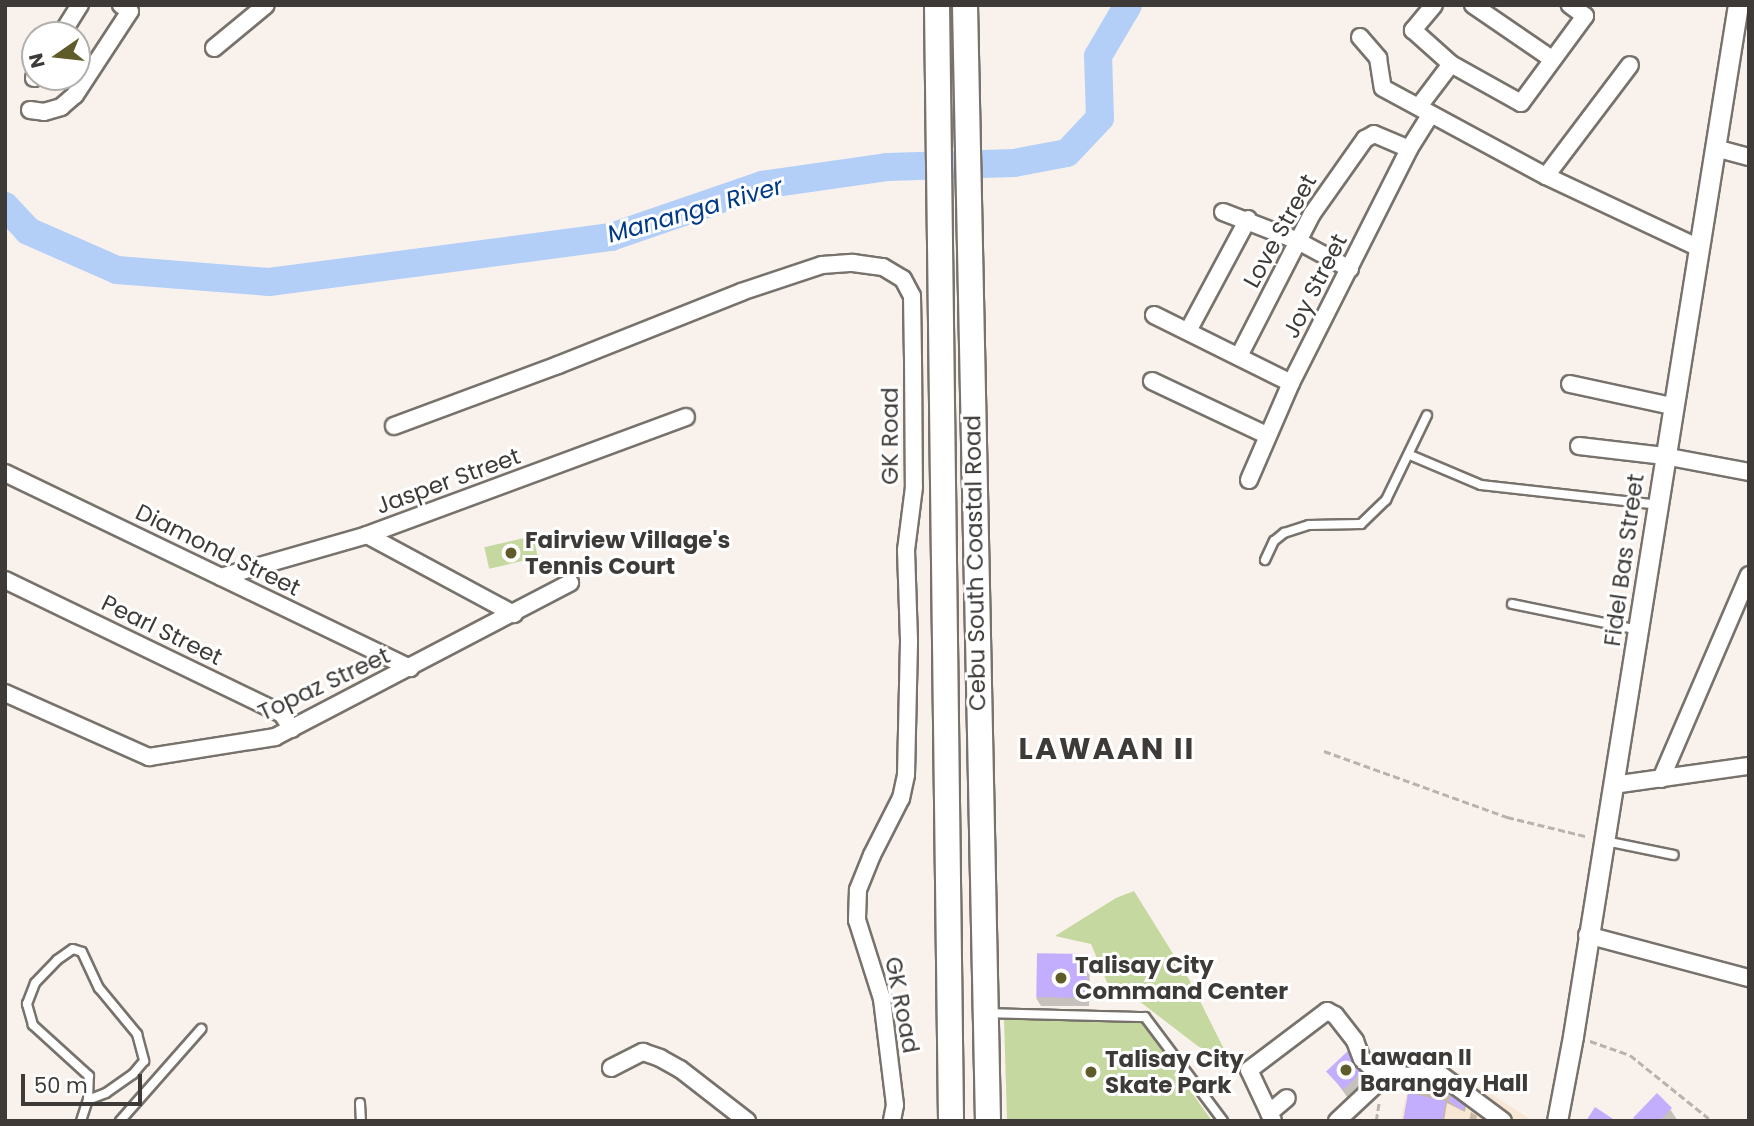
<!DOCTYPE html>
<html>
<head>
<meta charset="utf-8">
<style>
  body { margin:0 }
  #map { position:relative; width:1754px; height:1126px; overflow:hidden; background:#f9f2ec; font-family:Poppins,sans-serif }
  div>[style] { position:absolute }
  .commercial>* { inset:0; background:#f7e7d4 }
  .green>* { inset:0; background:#c5d89f; transform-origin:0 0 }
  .shadow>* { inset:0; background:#0003 }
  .river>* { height:28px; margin:-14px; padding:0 14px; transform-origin:14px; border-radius:14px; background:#b3cff8 }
  .building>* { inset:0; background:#c2aefc; transform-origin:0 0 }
  .path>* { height:2.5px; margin-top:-1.25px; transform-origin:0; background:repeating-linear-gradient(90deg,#b9b3ae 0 7px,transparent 0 10.5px) }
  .roads { filter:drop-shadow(2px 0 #78726c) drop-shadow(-2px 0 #78726c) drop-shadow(0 2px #78726c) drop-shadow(0 -2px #78726c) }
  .service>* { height:8px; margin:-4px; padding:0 4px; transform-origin:4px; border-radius:4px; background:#fff }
  .minor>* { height:16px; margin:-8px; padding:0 8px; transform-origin:8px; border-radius:8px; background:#fff }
  .tertiary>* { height:19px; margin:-9.5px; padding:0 9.5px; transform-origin:9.5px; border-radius:9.5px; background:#fff }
  .trunk>* { height:24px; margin:-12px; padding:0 12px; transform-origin:12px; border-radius:12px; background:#fff }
  .dots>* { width:19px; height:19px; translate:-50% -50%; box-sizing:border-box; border:4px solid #fff; border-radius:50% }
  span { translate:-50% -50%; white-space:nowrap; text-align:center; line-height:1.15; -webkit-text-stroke:6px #fff; paint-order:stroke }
  .street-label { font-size:23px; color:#3d3a38 }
  .poi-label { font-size:23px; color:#3d3a38; font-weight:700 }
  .left { translate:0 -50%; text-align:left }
  .water-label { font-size:24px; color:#003a86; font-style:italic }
  .district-label { font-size:30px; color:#3d3a38; font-weight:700; letter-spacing:2px }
  .frame { position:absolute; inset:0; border:7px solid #3d3a38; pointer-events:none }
  .north { position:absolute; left:21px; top:21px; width:70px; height:70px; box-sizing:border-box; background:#fff; border:2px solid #b1b0af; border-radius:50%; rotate:256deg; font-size:19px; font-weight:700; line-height:28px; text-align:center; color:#3d3a38 }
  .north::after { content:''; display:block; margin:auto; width:24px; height:32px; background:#605c29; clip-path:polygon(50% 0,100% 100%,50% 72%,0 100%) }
  .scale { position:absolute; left:21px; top:1074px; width:121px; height:32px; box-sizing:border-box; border:4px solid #3d3a38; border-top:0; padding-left:9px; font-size:21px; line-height:24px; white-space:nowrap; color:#3d3a38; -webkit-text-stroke:5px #fff; paint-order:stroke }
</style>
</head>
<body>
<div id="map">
  <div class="commercial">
    <div style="clip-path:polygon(1418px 1047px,1533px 1121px,1400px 1121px)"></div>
  </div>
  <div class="green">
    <div style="left:533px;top:536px;width:22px;height:50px;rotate:77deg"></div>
    <div style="clip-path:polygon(1134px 891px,1190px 981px,1229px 1059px,1199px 1047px,1139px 1001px,1114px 999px,1091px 944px,1055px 936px,1116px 898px)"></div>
    <div style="clip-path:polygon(1004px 1019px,1142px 1023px,1212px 1121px,1007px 1121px)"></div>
  </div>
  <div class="shadow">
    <div style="clip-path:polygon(1086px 956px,1090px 964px,1089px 1006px,1041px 1006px,1036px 998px)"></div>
    <div style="clip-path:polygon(1363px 1070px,1373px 1086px,1353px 1105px,1329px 1072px)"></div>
    <div style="clip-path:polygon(1449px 1085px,1453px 1096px,1466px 1105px,1465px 1112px,1447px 1103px,1444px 1121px,1405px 1121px,1415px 1096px,1411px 1090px)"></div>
    <div style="clip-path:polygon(1670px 1109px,1678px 1121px,1637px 1121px)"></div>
    <div style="clip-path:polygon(1471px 1112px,1477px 1116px,1476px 1121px,1469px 1121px)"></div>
  </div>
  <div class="river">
    <div style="left:5px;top:206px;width:34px;rotate:47deg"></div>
    <div style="left:28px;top:231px;width:97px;rotate:23.7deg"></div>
    <div style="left:117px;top:270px;width:152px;rotate:4.5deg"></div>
    <div style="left:269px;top:282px;width:345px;rotate:-7.5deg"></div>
    <div style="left:611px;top:237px;width:160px;rotate:-19deg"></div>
    <div style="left:762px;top:185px;width:126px;rotate:-8.2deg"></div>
    <div style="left:887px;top:167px;width:127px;rotate:-1.8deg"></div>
    <div style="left:1014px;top:163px;width:54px;rotate:-10.7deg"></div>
    <div style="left:1067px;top:153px;width:48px;rotate:-46.7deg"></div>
    <div style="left:1100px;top:118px;width:62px;rotate:-91.8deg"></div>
    <div style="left:1098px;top:56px;width:59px;rotate:-59.5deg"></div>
  </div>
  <div class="building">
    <div style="left:1087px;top:954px;width:44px;height:50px;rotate:91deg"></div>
    <div style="left:1348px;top:1051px;width:25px;height:30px;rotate:47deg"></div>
    <div style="left:1412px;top:1077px;width:39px;height:13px;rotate:10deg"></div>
    <div style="clip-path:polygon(1408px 1093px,1446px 1101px,1442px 1121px,1403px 1121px)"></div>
    <div style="clip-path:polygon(1657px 1093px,1672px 1108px,1659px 1121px,1636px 1121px,1633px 1118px)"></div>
    <div style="left:1453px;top:1094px;width:17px;height:8px;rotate:36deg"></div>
    <div style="clip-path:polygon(1595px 1107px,1616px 1121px,1586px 1121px)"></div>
  </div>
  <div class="path">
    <div style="left:1324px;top:751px;width:195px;rotate:19.8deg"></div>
    <div style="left:1507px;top:817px;width:84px;rotate:13.7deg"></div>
    <div style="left:1590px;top:1041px;width:42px;rotate:19.3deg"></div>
    <div style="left:1630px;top:1055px;width:105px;rotate:38.8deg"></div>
    <div style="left:1376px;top:1121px;width:18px;rotate:-81deg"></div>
  </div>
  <div class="roads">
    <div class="service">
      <div style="left:1410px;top:455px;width:77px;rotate:22.9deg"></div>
      <div style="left:1481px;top:485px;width:178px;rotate:6.4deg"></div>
      <div style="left:1265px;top:560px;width:21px;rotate:-65deg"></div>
      <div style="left:1274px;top:541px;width:13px;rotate:-39deg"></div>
      <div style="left:1284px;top:533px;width:26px;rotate:-18deg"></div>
      <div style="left:1309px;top:525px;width:52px;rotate:-1.1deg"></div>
      <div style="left:1361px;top:524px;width:35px;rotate:-44deg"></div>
      <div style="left:1386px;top:500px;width:94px;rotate:-64.2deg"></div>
      <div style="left:1512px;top:604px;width:130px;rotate:11.6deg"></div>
      <div style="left:1605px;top:841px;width:70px;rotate:11.5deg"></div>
      <div style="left:987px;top:1013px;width:158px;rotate:1.5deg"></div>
      <div style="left:1145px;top:1017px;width:130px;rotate:53.1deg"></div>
      <div style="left:360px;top:1103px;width:18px;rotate:87deg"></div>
      <div style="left:81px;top:1121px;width:22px;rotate:-72deg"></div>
      <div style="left:88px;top:1100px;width:24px;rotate:-88deg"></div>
      <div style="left:89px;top:1076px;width:76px;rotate:-137.7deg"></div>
      <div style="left:33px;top:1025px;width:22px;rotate:-106deg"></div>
      <div style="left:27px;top:1004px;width:22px;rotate:-69deg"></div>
      <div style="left:35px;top:983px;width:32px;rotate:-46deg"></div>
      <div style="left:57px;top:960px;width:19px;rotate:-35deg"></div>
      <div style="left:73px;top:949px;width:9px;rotate:18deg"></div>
      <div style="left:82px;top:952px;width:40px;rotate:65deg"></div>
      <div style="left:99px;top:988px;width:60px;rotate:50.4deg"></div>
      <div style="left:137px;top:1034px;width:28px;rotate:75deg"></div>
      <div style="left:144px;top:1061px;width:17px;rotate:130deg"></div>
      <div style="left:133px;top:1074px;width:33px;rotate:145deg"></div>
      <div style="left:106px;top:1093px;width:19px;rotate:159deg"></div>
      <div style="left:120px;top:1121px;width:123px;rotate:-48.6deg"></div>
    </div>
    <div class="minor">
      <div style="left:1434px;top:5px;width:33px;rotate:130deg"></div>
      <div style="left:1413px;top:30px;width:51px;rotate:41.8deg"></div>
      <div style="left:1451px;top:64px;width:80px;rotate:29.1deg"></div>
      <div style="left:1521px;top:103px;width:108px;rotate:-53.7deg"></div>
      <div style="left:1585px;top:16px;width:19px;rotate:-144deg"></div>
      <div style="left:1473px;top:5px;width:96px;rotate:34.4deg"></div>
      <div style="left:61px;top:35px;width:36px;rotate:-58deg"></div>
      <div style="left:1360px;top:37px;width:28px;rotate:49deg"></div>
      <div style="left:1378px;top:58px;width:30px;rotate:81deg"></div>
      <div style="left:1383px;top:88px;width:185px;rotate:28.4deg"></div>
      <div style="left:1546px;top:176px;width:167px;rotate:25.2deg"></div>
      <div style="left:214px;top:48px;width:67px;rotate:-39.6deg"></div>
      <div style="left:34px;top:78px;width:3px;rotate:-72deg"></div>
      <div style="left:1420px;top:105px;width:51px;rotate:-52.9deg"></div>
      <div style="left:30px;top:110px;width:14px;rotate:8deg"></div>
      <div style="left:44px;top:112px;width:18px;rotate:-16deg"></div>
      <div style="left:61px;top:107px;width:18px;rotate:-41deg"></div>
      <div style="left:75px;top:95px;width:100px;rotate:-56.8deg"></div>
      <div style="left:130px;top:11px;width:11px;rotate:-146deg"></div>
      <div style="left:1715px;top:148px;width:35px;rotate:15deg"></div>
      <div style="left:1546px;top:176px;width:139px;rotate:-52.9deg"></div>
      <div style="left:1223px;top:212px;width:80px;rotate:21.1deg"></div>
      <div style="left:1298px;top:241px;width:59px;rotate:28.3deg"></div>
      <div style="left:1154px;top:315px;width:153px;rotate:26.4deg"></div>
      <div style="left:1188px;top:331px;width:127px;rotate:-61.8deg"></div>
      <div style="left:1239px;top:356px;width:160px;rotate:-62.8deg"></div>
      <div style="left:1312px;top:214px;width:92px;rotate:-54.8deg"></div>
      <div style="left:1365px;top:139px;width:10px;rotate:-29deg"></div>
      <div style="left:1374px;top:134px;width:38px;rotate:23deg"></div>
      <div style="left:1152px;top:381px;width:126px;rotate:25.3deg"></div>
      <div style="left:1570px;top:384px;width:104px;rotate:12.2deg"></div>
      <div style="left:394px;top:426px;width:175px;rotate:-20.4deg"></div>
      <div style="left:558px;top:365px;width:197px;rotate:-21.7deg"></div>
      <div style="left:741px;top:292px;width:85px;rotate:-18.4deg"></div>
      <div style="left:822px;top:265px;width:31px;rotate:-4deg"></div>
      <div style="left:853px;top:263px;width:30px;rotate:8deg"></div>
      <div style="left:883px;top:267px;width:23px;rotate:31deg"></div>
      <div style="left:903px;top:279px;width:19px;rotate:62deg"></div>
      <div style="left:912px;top:296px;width:62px;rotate:89.1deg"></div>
      <div style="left:913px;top:358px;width:129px;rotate:89.6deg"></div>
      <div style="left:914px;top:487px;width:64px;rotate:97.2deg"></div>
      <div style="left:906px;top:550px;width:92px;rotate:88.1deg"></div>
      <div style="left:909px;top:642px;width:133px;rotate:91.3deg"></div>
      <div style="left:906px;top:775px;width:24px;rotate:102deg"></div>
      <div style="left:901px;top:798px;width:64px;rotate:117deg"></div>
      <div style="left:872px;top:855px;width:38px;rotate:112deg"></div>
      <div style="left:858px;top:890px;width:30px;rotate:92deg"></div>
      <div style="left:857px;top:920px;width:83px;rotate:72.4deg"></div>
      <div style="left:882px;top:999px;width:107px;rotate:83deg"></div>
      <div style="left:895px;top:1105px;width:16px;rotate:101deg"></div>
      <div style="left:1579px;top:446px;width:86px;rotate:6.7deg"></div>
      <div style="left:1664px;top:456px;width:86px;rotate:10.7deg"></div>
      <div style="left:5px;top:473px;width:450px;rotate:25.7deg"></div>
      <div style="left:1249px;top:480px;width:106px;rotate:-66.6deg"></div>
      <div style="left:1291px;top:383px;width:262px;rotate:-63.2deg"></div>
      <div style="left:1409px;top:149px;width:39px;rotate:-58deg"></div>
      <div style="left:367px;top:535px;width:167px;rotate:28.3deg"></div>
      <div style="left:221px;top:577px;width:152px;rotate:-16deg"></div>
      <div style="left:367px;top:535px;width:340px;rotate:-20.3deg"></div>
      <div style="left:5px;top:580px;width:308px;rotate:25.8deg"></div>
      <div style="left:282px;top:714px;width:18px;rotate:56deg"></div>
      <div style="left:5px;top:693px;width:158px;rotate:24deg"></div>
      <div style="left:149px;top:757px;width:128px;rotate:-9deg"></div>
      <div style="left:275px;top:737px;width:333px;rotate:-27.6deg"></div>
      <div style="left:1661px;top:779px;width:222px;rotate:-66.7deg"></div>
      <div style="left:1613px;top:785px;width:137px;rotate:-8deg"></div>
      <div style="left:1587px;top:935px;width:168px;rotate:14.9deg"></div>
      <div style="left:611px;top:1068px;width:36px;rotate:-27deg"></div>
      <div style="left:643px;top:1052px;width:18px;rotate:19deg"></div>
      <div style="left:660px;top:1058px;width:23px;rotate:29deg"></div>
      <div style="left:680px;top:1069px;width:85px;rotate:37.8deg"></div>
      <div style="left:1269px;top:1113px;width:23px;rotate:-40deg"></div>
      <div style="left:1273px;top:1121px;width:56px;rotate:-115.2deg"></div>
      <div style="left:1249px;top:1070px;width:98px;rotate:-37.1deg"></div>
      <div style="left:1327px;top:1011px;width:9px;rotate:27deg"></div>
      <div style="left:1335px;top:1015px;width:33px;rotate:52deg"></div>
      <div style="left:1355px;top:1041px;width:19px;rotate:69deg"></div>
      <div style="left:1362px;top:1059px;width:21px;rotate:43deg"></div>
      <div style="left:1377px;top:1073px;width:9px;rotate:21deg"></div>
      <div style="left:1385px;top:1076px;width:56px;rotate:-1deg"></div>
      <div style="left:1441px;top:1075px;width:77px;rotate:36.6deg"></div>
      <div style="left:1337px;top:1121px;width:66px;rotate:-43.2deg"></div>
    </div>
    <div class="tertiary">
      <div style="left:1557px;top:1121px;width:86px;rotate:-79.3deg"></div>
      <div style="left:1573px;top:1036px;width:1044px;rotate:-80.91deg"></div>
    </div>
    <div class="trunk">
      <div style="left:937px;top:5px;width:1116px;rotate:89.28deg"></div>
      <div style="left:965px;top:5px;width:1116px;rotate:88.82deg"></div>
    </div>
  </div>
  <div class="dots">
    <div style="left:511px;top:553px;background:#605c29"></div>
    <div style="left:1061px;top:978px;background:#605c29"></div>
    <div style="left:1346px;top:1070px;background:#605c29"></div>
    <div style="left:1091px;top:1072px;background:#605c29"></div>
  </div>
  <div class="street-label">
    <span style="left:1280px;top:231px;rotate:-61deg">Love Street</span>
    <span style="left:1315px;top:286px;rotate:-63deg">Joy Street</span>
    <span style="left:890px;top:436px;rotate:-90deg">GK Road</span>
    <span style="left:448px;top:481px;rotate:-20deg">Jasper Street</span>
    <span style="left:218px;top:550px;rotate:26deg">Diamond Street</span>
    <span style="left:1624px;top:560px;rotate:-82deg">Fidel Bas Street</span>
    <span style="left:975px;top:563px;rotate:-91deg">Cebu South Coastal Road</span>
    <span style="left:162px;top:630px;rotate:26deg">Pearl Street</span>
    <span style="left:324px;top:684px;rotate:-25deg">Topaz Street</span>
    <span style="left:902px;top:1005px;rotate:79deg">GK Road</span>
  </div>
  <div class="poi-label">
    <span class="left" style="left:525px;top:553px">Fairview Village's<br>Tennis Court</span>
    <span class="left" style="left:1075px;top:978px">Talisay City<br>Command Center</span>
    <span class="left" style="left:1360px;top:1070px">Lawaan II<br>Barangay Hall</span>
    <span class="left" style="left:1105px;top:1072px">Talisay City<br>Skate Park</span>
  </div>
  <div class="water-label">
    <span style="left:695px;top:210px;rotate:-16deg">Mananga River</span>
  </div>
  <div class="district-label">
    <span style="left:1107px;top:749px">LAWAAN II</span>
  </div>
  <div class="frame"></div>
  <div class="north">N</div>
  <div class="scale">50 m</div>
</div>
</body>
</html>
